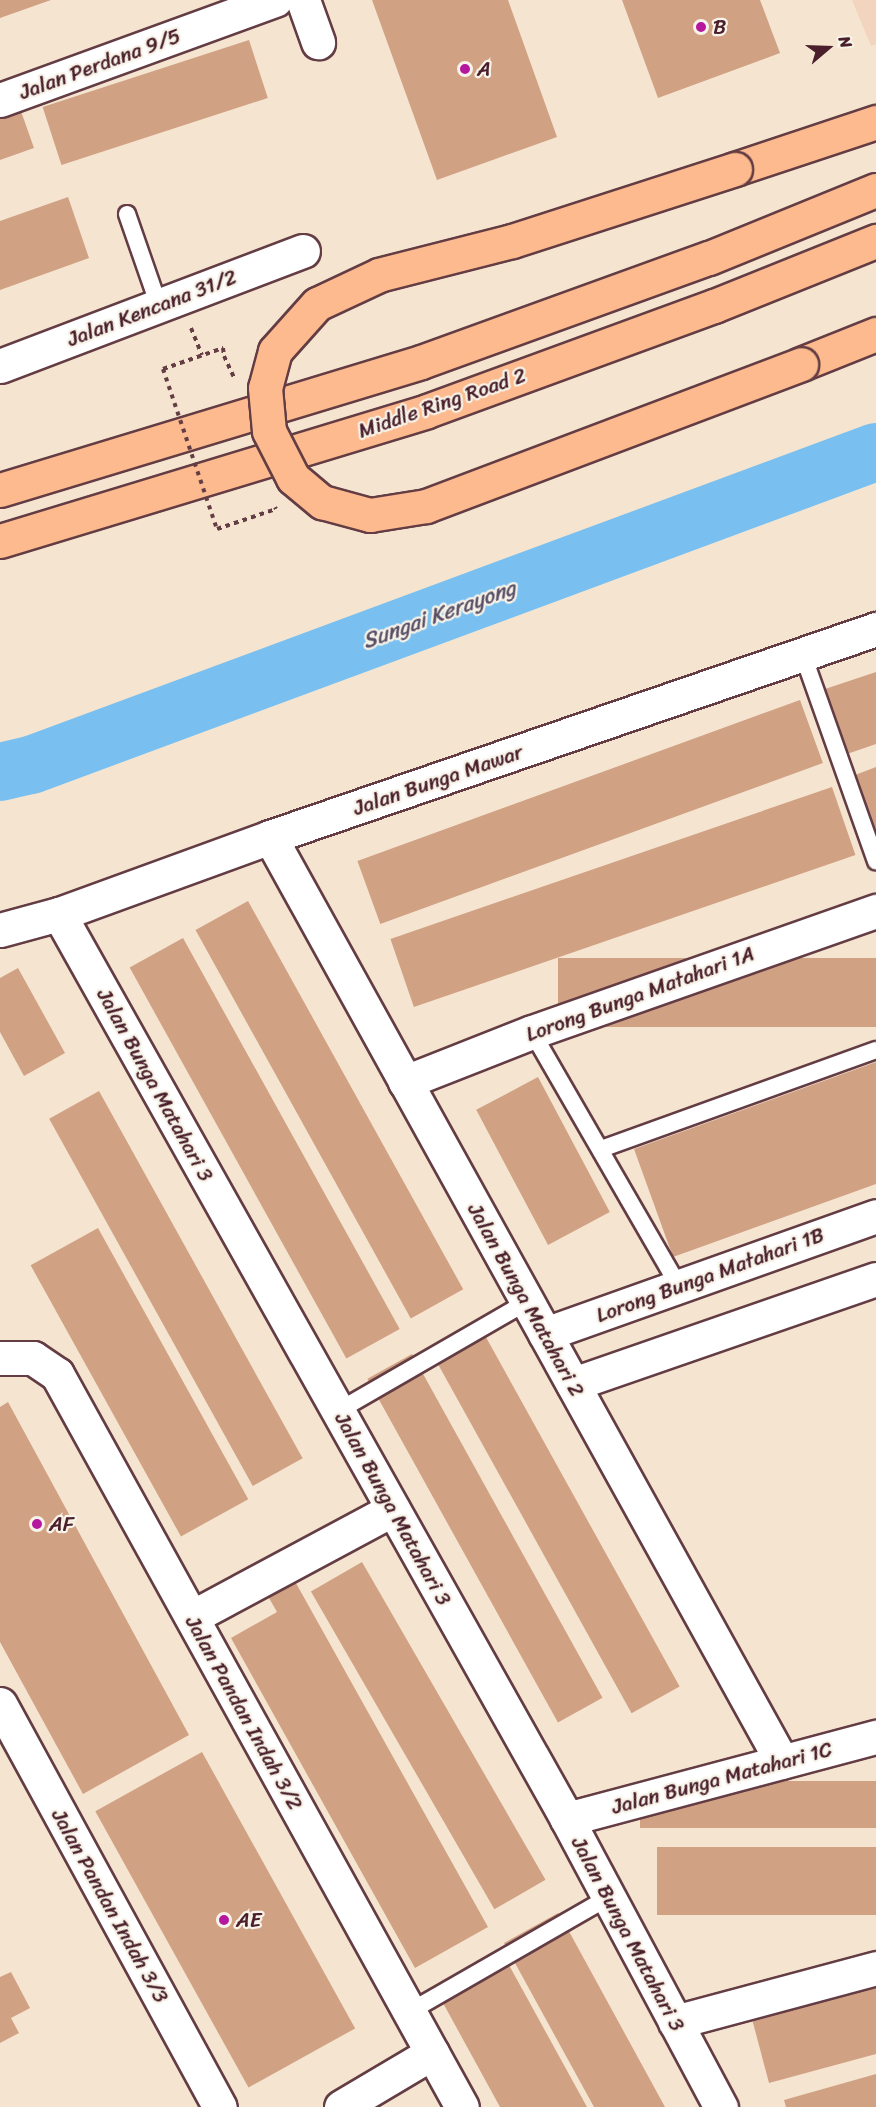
<!DOCTYPE html>
<html>
<head>
<meta charset="utf-8">
<style>
  body { margin:0 }
  #map { position:relative; width:876px; height:2107px; overflow:hidden; background:#f5e5d0; font-family:Sriracha,sans-serif }
  div>[style] { position:absolute }
  .built>* { inset:0; background:#f3d4bf }
  .river>* { height:58px; margin:-29px; padding:0 29px; transform-origin:29px; border-radius:29px; background:#79c0f1 }
  .building>* { inset:0; background:#d1a184; transform-origin:0 0 }
  .path>* { height:4px; margin-top:-2px; transform-origin:0; background:repeating-linear-gradient(90deg,#643d44 0 4.5px,transparent 0 9px) }
  .roads { filter:drop-shadow(2px 0 #643d44) drop-shadow(-2px 0 #643d44) drop-shadow(0 2px #643d44) drop-shadow(0 -2px #643d44) }
  .lane>* { height:16px; margin:-8px; padding:0 8px; transform-origin:8px; border-radius:8px; background:#fff }
  .street>* { height:33px; margin:-16.5px; padding:0 16.5px; transform-origin:16.5px; border-radius:16.5px; background:#fff }
  .highway>* { height:33px; margin:-16.5px; padding:0 16.5px; transform-origin:16.5px; border-radius:16.5px; background:#fcba8e }
  .path-bridge>* { height:4px; margin-top:-2px; transform-origin:0; background:repeating-linear-gradient(90deg,#643d44 0 4.5px,transparent 0 9px) }
  .bridges { filter:drop-shadow(2px 0 #643d44) drop-shadow(-2px 0 #643d44) drop-shadow(0 2px #643d44) drop-shadow(0 -2px #643d44) }
  .highway-bridge>* { height:33px; margin:-16.5px; padding:0 16.5px; transform-origin:16.5px; border-radius:16.5px; background:#fcba8e }
  .dots>* { width:16px; height:16px; translate:-50% -50%; box-sizing:border-box; border:3px solid #f7f3e8; border-radius:50% }
  span { translate:-50% -50%; white-space:nowrap; text-align:center; line-height:1.15; -webkit-text-stroke:4.5px #f7f3e8; paint-order:stroke }
  .poi-label { font-size:21px; color:#4a1f2b }
  .left { translate:0 -50%; text-align:left }
  .street-label { font-size:21px; color:#4a1f2b }
  .water-label { font-size:22px; color:#584f66; font-style:italic }
  .north { position:absolute; left:798px; top:18px; width:60px; height:60px; -webkit-text-stroke:4px #f7f3e8; paint-order:stroke; rotate:71deg; font-size:16px; font-weight:700; line-height:24px; text-align:center; color:#4a1f2b }
  .north::after { content:''; display:block; margin:auto; width:21px; height:27px; background:#4a1f2b; clip-path:polygon(50% 0,100% 100%,50% 72%,0 100%) }
</style>
</head>
<body>
<div id="map">
  <div class="built">
    <div style="clip-path:polygon(852px 0,876px 0,876px 44px,871px 46px)"></div>
  </div>
  <div class="river">
    <div style="left:0;top:772px;width:32px;rotate:-13deg"></div>
    <div style="left:31px;top:765px;width:901px;rotate:-20.33deg"></div>
  </div>
  <div class="building">
    <div style="clip-path:polygon(0 0,51px 0,0 18px)"></div>
    <div style="clip-path:polygon(372px 0,508px 0,557px 137px,437px 180px)"></div>
    <div style="clip-path:polygon(622px 0,760px 0,780px 53px,658px 98px)"></div>
    <div style="left:249px;top:40px;width:61px;height:217px;rotate:72deg"></div>
    <div style="clip-path:polygon(17px 100px,34px 148px,0 160px,0 106px)"></div>
    <div style="clip-path:polygon(68px 197px,89px 258px,0 290px,0 221px)"></div>
    <div style="clip-path:polygon(876px 672px,876px 744px,847px 754px,825px 689px)"></div>
    <div style="left:800px;top:700px;width:67px;height:471px;rotate:70deg"></div>
    <div style="clip-path:polygon(876px 767px,876px 834px,855px 775px)"></div>
    <div style="left:832px;top:787px;width:72px;height:467px;rotate:71deg"></div>
    <div style="left:248px;top:901px;width:444px;height:60px;rotate:61deg"></div>
    <div style="left:183px;top:938px;width:447px;height:61px;rotate:61deg"></div>
    <div style="left:876px;top:958px;width:69px;height:318px;rotate:90deg"></div>
    <div style="clip-path:polygon(18px 968px,65px 1053px,24px 1076px,0 1032px,0 978px)"></div>
    <div style="clip-path:polygon(876px 1062px,876px 1184px,673px 1257px,634px 1149px)"></div>
    <div style="left:538px;top:1077px;width:153px;height:70px;rotate:62deg"></div>
    <div style="left:99px;top:1091px;width:420px;height:57px;rotate:61deg"></div>
    <div style="left:98px;top:1228px;width:310px;height:77px;rotate:61deg"></div>
    <div style="left:477px;top:1321px;width:418px;height:55px;rotate:61deg"></div>
    <div style="left:412px;top:1354px;width:393px;height:51px;rotate:61deg"></div>
    <div style="clip-path:polygon(8px 1402px,189px 1735px,83px 1794px,0 1642px,0 1407px)"></div>
    <div style="left:362px;top:1562px;width:367px;height:59px;rotate:60deg"></div>
    <div style="clip-path:polygon(292px 1576px,488px 1927px,415px 1968px,231px 1638px,277px 1612px,265px 1591px)"></div>
    <div style="left:202px;top:1752px;width:316px;height:122px;rotate:61deg"></div>
    <div style="left:876px;top:1781px;width:47px;height:236px;rotate:90deg"></div>
    <div style="left:876px;top:1847px;width:68px;height:219px;rotate:90deg"></div>
    <div style="clip-path:polygon(558px 1913px,571px 1935px,665px 2107px,594px 2107px,504px 1943px)"></div>
    <div style="clip-path:polygon(504px 1956px,587px 2107px,500px 2107px,437px 1992px)"></div>
    <div style="clip-path:polygon(11px 1972px,30px 2008px,11px 2018px,19px 2033px,0 2043px,0 1977px)"></div>
    <div style="clip-path:polygon(876px 1986px,876px 2054px,769px 2083px,752px 2019px)"></div>
    <div style="clip-path:polygon(876px 2074px,876px 2107px,786px 2107px,784px 2100px)"></div>
  </div>
  <div class="path">
    <div style="left:191px;top:328px;width:29px;rotate:68deg"></div>
    <div style="left:163px;top:369px;width:64px;rotate:-19.3deg"></div>
    <div style="left:223px;top:348px;width:8px;rotate:83deg"></div>
    <div style="left:224px;top:356px;width:23px;rotate:65deg"></div>
    <div style="left:217px;top:529px;width:62px;rotate:-18.7deg"></div>
    <div style="left:276px;top:509px;width:2px;rotate:-117deg"></div>
  </div>
  <div class="roads">
    <div class="lane">
      <div style="left:127px;top:214px;width:97px;rotate:70.8deg"></div>
      <div style="left:803px;top:655px;width:219px;rotate:70.5deg"></div>
      <div style="left:532px;top:1032px;width:292px;rotate:60deg"></div>
      <div style="left:601px;top:1149px;width:292px;rotate:-19.8deg"></div>
      <div style="left:338px;top:1411px;width:218px;rotate:-30deg"></div>
      <div style="left:409px;top:2012px;width:231px;rotate:-29.9deg"></div>
    </div>
    <div class="street">
      <div style="left:303px;top:0;width:45px;rotate:70.3deg"></div>
      <div style="left:0;top:100px;width:293px;rotate:-20deg"></div>
      <div style="left:0;top:366px;width:324px;rotate:-20.8deg"></div>
      <div style="left:270px;top:837px;width:1057px;rotate:61.03deg"></div>
      <div style="left:59px;top:914px;width:1038px;rotate:60.69deg"></div>
      <div style="left:567px;top:1819px;width:327px;rotate:61.9deg"></div>
      <div style="left:0;top:930px;width:61px;rotate:-15.2deg"></div>
      <div style="left:59px;top:914px;width:225px;rotate:-20deg"></div>
      <div style="left:270px;top:837px;width:641px;rotate:-18.94deg"></div>
      <div style="left:405px;top:1082px;width:136px;rotate:-21.5deg"></div>
      <div style="left:532px;top:1032px;width:365px;rotate:-19.4deg"></div>
      <div style="left:545px;top:1334px;width:351px;rotate:-19.6deg"></div>
      <div style="left:0;top:1358px;width:33px"></div>
      <div style="left:33px;top:1358px;width:29px;rotate:34deg"></div>
      <div style="left:57px;top:1374px;width:837px;rotate:61.08deg"></div>
      <div style="left:573px;top:1384px;width:321px;rotate:-19.1deg"></div>
      <div style="left:192px;top:1617px;width:228px;rotate:-28.2deg"></div>
      <div style="left:0;top:1704px;width:459px;rotate:61.4deg"></div>
      <div style="left:567px;top:1819px;width:320px;rotate:-14.9deg"></div>
      <div style="left:675px;top:2022px;width:208px;rotate:-15deg"></div>
      <div style="left:341px;top:2107px;width:106px;rotate:-30.7deg"></div>
    </div>
    <div class="highway">
      <div style="left:735px;top:169px;width:149px;rotate:-18.4deg"></div>
      <div style="left:801px;top:364px;width:81px;rotate:-21.8deg"></div>
      <div style="left:0;top:490px;width:440px;rotate:-16.9deg"></div>
      <div style="left:421px;top:362px;width:306px;rotate:-19.9deg"></div>
      <div style="left:709px;top:258px;width:180px;rotate:-22.2deg"></div>
      <div style="left:0;top:541px;width:446px;rotate:-16.9deg"></div>
      <div style="left:427px;top:411px;width:306px;rotate:-20.1deg"></div>
      <div style="left:714px;top:306px;width:175px;rotate:-21.9deg"></div>
    </div>
  </div>
  <div class="path-bridge">
    <div style="left:163px;top:369px;width:169px;rotate:71.4deg"></div>
  </div>
  <div class="bridges">
    <div class="highway-bridge">
      <div style="left:735px;top:169px;width:234px;rotate:162.1deg"></div>
      <div style="left:512px;top:241px;width:137px;rotate:165.7deg"></div>
      <div style="left:379px;top:275px;width:68px;rotate:154.9deg"></div>
      <div style="left:317px;top:304px;width:63px;rotate:131.8deg"></div>
      <div style="left:275px;top:351px;width:38px;rotate:105deg"></div>
      <div style="left:265px;top:388px;width:43px;rotate:84.7deg"></div>
      <div style="left:269px;top:431px;width:53px;rotate:62.9deg"></div>
      <div style="left:293px;top:478px;width:38px;rotate:40deg"></div>
      <div style="left:322px;top:502px;width:50px;rotate:15.2deg"></div>
      <div style="left:370px;top:515px;width:57px;rotate:-9.1deg"></div>
      <div style="left:426px;top:506px;width:401px;rotate:-20.7deg"></div>
    </div>
  </div>
  <div class="dots">
    <div style="left:701px;top:27px;background:#b5179e"></div>
    <div style="left:465px;top:69px;background:#b5179e"></div>
    <div style="left:37px;top:1524px;background:#b5179e"></div>
    <div style="left:224px;top:1920px;background:#b5179e"></div>
  </div>
  <div class="poi-label">
    <span class="left" style="left:713px;top:27px">B</span>
    <span class="left" style="left:477px;top:69px">A</span>
    <span class="left" style="left:49px;top:1524px">AF</span>
    <span class="left" style="left:236px;top:1920px">AE</span>
  </div>
  <div class="street-label">
    <span style="left:100px;top:64px;rotate:-20deg">Jalan Perdana 9/5</span>
    <span style="left:152px;top:308px;rotate:-21deg">Jalan Kencana 31/2</span>
    <span style="left:442px;top:403px;rotate:-19deg">Middle Ring Road 2</span>
    <span style="left:438px;top:780px;rotate:-19deg">Jalan Bunga Mawar</span>
    <span style="left:640px;top:994px;rotate:-20deg">Lorong Bunga Matahari 1A</span>
    <span style="left:155px;top:1085px;rotate:61deg">Jalan Bunga Matahari 3</span>
    <span style="left:710px;top:1275px;rotate:-20deg">Lorong Bunga Matahari 1B</span>
    <span style="left:526px;top:1300px;rotate:61deg">Jalan Bunga Matahari 2</span>
    <span style="left:393px;top:1509px;rotate:61deg">Jalan Bunga Matahari 3</span>
    <span style="left:244px;top:1713px;rotate:61deg">Jalan Pandan Indah 3/2</span>
    <span style="left:722px;top:1778px;rotate:-15deg">Jalan Bunga Matahari 1C</span>
    <span style="left:110px;top:1906px;rotate:61deg">Jalan Pandan Indah 3/3</span>
    <span style="left:628px;top:1934px;rotate:62deg">Jalan Bunga Matahari 3</span>
  </div>
  <div class="water-label">
    <span style="left:439px;top:614px;rotate:-20deg">Sungai Kerayong</span>
  </div>
  <div class="north">N</div>
</div>
</body>
</html>
